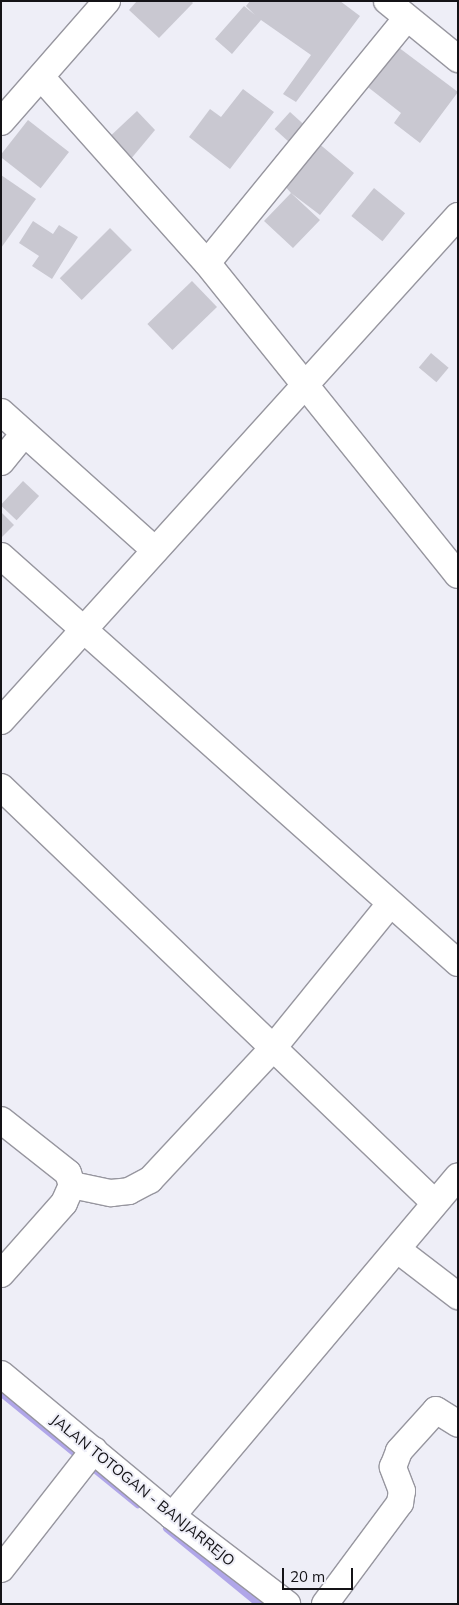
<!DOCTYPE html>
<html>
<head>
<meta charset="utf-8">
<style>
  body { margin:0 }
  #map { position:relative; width:459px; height:1605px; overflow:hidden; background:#eeeef7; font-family:Mulish,sans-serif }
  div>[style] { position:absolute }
  .stream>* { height:7px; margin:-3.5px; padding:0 3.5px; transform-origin:3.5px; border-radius:3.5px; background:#b0a6e9 }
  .building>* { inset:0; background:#c9c8d1; transform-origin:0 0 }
  .roads { filter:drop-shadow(1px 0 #97969f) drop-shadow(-1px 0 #97969f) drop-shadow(0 1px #97969f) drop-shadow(0 -1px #97969f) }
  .minor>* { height:26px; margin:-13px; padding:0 13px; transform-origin:13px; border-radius:13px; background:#fff }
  span { translate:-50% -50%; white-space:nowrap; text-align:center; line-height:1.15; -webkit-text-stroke:4px #eeeef7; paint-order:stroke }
  .street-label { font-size:15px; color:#141317 }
  .frame { position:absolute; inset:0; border:2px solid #141317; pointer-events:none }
  .scale { position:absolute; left:282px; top:1568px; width:71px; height:22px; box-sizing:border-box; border:2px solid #141317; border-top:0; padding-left:6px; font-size:15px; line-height:18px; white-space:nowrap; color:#141317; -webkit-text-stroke:4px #eeeef7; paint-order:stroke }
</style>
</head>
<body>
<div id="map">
  <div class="stream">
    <div style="left:1px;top:1393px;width:176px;rotate:39.2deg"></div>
    <div style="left:166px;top:1528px;width:120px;rotate:39.3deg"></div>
  </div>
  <div class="building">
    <div style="clip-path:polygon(137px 1px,191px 1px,193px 3px,159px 38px,129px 10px)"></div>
    <div style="clip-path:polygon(250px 1px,340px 1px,360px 16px,296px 102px,283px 94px,311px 55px,261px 20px,232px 54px,215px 39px,244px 6px,255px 15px,246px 6px)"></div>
    <div style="clip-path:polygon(394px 44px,458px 92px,420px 143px,394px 123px,401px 113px,364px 84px)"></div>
    <div style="clip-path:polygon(243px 89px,274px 112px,230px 169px,189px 137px,210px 109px,221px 117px)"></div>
    <div style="clip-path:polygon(137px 111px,155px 130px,125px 166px,105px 141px)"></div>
    <div style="left:290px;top:112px;width:28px;height:23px;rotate:42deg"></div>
    <div style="left:28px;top:120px;width:52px;height:46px;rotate:38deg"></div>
    <div style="clip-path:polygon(317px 142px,354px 173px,320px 215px,291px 193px,320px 220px,293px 248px,264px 221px,291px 193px,283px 184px)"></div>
    <div style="clip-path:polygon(1px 175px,36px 199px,1px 248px)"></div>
    <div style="left:374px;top:188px;width:40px;height:36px;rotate:39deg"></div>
    <div style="clip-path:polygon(33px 221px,53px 234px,59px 225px,78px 237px,52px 279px,32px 266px,39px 256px,19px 243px)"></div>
    <div style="left:110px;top:228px;width:31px;height:71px;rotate:45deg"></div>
    <div style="left:192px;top:281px;width:36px;height:62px;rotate:46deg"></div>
    <div style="left:431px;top:353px;width:23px;height:19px;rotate:40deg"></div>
    <div style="left:23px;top:481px;width:22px;height:33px;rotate:43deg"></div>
    <div style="clip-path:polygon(1px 512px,14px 525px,1px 538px)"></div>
  </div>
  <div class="roads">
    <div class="minor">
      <div style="left:387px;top:1px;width:92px;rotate:39.2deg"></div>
      <div style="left:41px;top:77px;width:249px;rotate:48.3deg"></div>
      <div style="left:207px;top:263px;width:400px;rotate:51.2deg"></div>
      <div style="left:1px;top:122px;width:161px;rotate:-48.8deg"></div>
      <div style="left:207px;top:263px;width:316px;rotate:-50.8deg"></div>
      <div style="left:1px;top:412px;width:207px;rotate:41.9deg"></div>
      <div style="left:1px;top:462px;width:36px;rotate:-51deg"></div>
      <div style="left:1px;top:556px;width:612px;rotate:41.69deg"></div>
      <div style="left:1px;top:721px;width:681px;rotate:-47.86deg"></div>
      <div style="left:1px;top:787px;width:601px;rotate:43.79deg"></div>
      <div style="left:1px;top:1120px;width:85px;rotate:38.3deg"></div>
      <div style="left:68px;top:1173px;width:13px;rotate:72deg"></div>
      <div style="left:72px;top:1185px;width:20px;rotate:114deg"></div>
      <div style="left:64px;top:1203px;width:95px;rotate:131.6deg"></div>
      <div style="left:72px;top:1185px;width:40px;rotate:12deg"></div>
      <div style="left:111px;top:1193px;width:18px;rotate:-6deg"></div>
      <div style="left:129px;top:1191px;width:24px;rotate:-28deg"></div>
      <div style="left:150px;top:1180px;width:180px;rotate:-47deg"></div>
      <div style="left:273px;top:1048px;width:186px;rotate:-50.9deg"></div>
      <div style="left:398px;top:1250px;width:76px;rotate:37.5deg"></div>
      <div style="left:1px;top:1374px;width:222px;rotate:39.7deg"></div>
      <div style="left:172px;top:1516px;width:145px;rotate:37.4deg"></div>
      <div style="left:172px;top:1516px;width:444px;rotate:-49.9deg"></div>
      <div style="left:1px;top:1569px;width:151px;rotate:-52deg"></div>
      <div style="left:325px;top:1604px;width:126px;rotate:-53.4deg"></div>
      <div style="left:400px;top:1503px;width:12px;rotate:-81deg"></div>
      <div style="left:402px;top:1491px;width:26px;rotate:-111deg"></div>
      <div style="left:393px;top:1467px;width:17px;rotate:-69deg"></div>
      <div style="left:399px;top:1451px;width:55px;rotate:-47.9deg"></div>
      <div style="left:436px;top:1410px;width:26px;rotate:32deg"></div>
    </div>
  </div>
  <div class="street-label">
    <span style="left:143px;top:1490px;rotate:39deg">JALAN TOTOGAN - BANJARREJO</span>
  </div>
  <div class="frame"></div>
  <div class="scale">20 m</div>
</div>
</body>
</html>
